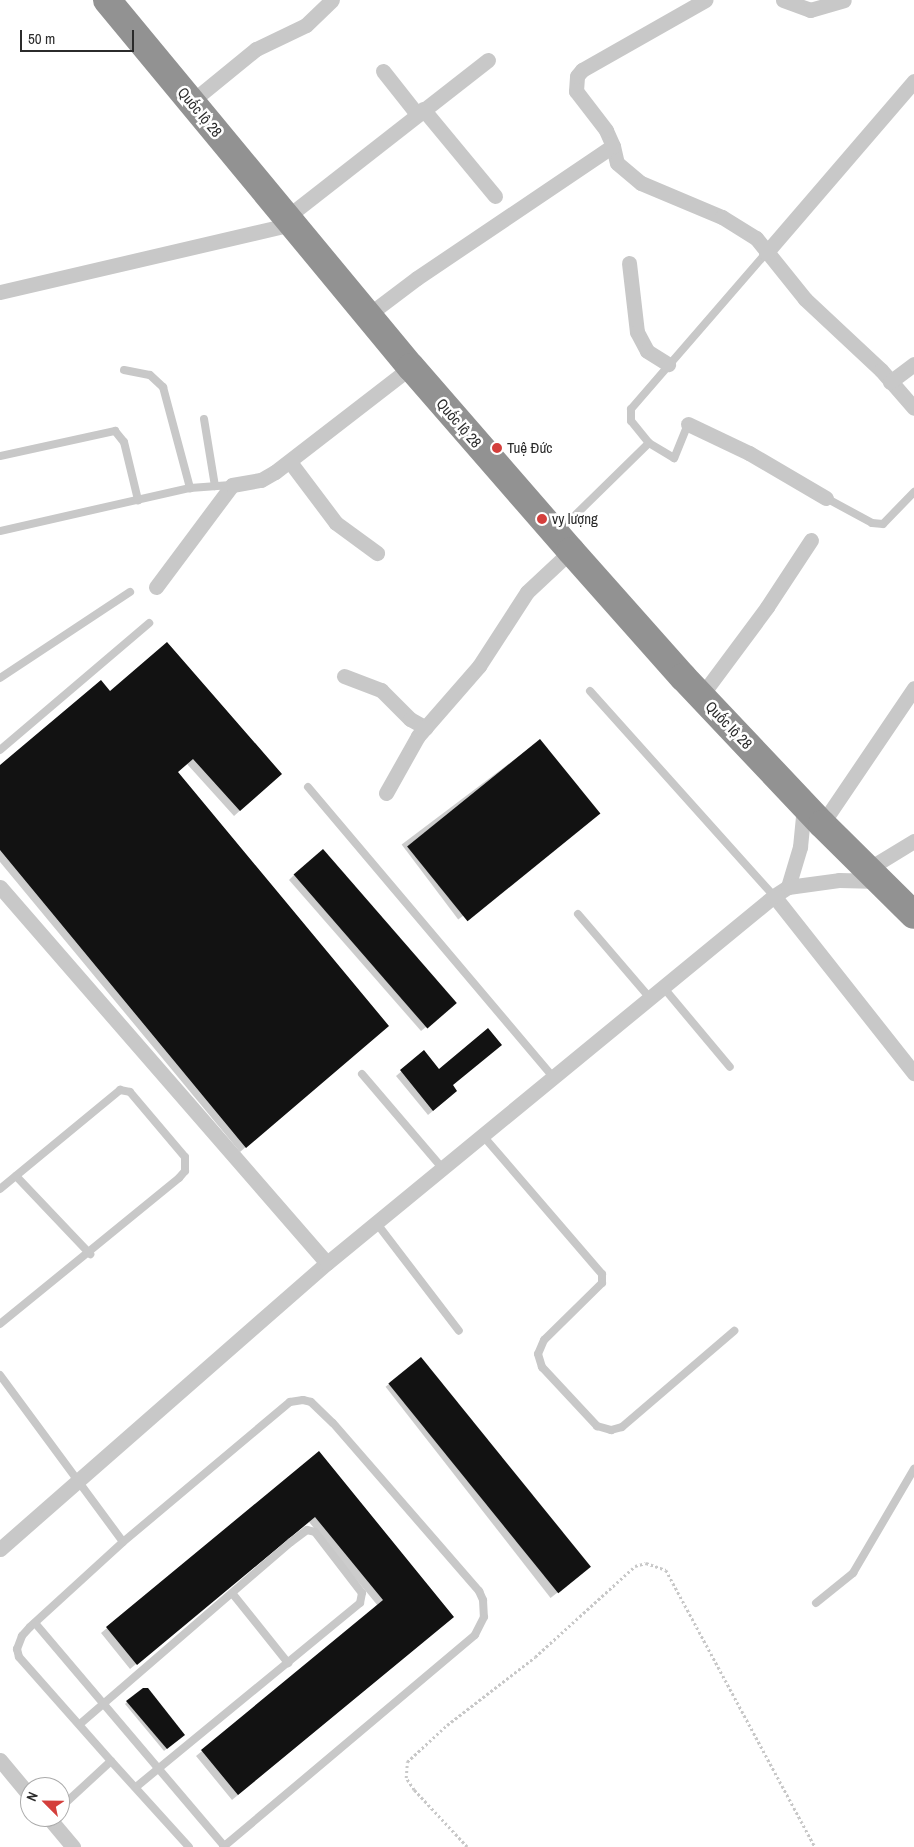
<!DOCTYPE html>
<html>
<head>
<meta charset="utf-8">
<style>
  body { margin:0 }
  #map { position:relative; width:914px; height:1847px; overflow:hidden; background:#fff; font-family:"Archivo Narrow",sans-serif }
  div>[style] { position:absolute }
  .shadow>* { inset:0; background:#0003; transform-origin:0 0 }
  .building>* { inset:0; background:#121212; transform-origin:0 0 }
  .path>* { height:2.5px; margin-top:-1.25px; transform-origin:0; background:repeating-linear-gradient(90deg,#c8c8c8 0 2.5px,transparent 0 5px) }
  .lane>* { height:8px; margin:-4px; padding:0 4px; transform-origin:4px; border-radius:4px; background:#c8c8c8 }
  .street>* { height:15px; margin:-7.5px; padding:0 7.5px; transform-origin:7.5px; border-radius:7.5px; background:#c8c8c8 }
  .highway>* { height:28px; margin:-14px; padding:0 14px; transform-origin:14px; border-radius:14px; background:#929292 }
  .dots>* { width:14px; height:14px; translate:-50% -50%; box-sizing:border-box; border:2px solid #fff; border-radius:50% }
  span { translate:-50% -50%; white-space:nowrap; text-align:center; line-height:1.15; -webkit-text-stroke:5px #fff; paint-order:stroke }
  .street-label { font-size:15px; color:#2b2b2b }
  .poi-label { font-size:15px; color:#2b2b2b }
  .left { translate:0 -50%; text-align:left }
  .north { position:absolute; left:20px; top:1777px; width:50px; height:50px; box-sizing:border-box; background:#fff; border:1px solid #aaa; border-radius:50%; rotate:293deg; font-size:14px; font-weight:700; line-height:20px; text-align:center; color:#2b2b2b }
  .north::after { content:''; display:block; margin:auto; width:18px; height:22px; background:#d43f3c; clip-path:polygon(50% 0,100% 100%,50% 72%,0 100%) }
  .scale { position:absolute; left:20px; top:30px; width:114px; height:22px; box-sizing:border-box; border:2px solid #2b2b2b; border-top:0; padding-left:6px; font-size:15px; line-height:18px; white-space:nowrap; color:#2b2b2b; -webkit-text-stroke:4px #fff; paint-order:stroke }
</style>
</head>
<body>
<div id="map">
  <div class="shadow">
    <div style="clip-path:polygon(110px 693px,275px 779px,234px 816px,187px 764px,177px 773px,382px 1031px,240px 1152px,0 862px,0 767px)"></div>
    <div style="left:539px;top:741px;width:94px;height:172px;rotate:53deg"></div>
    <div style="clip-path:polygon(294px 875px,450px 1008px,421px 1031px,289px 880px)"></div>
    <div style="clip-path:polygon(424px 1052px,452px 1086px,451px 1096px,428px 1115px,396px 1076px)"></div>
    <div style="left:421px;top:1359px;width:268px;height:45px;rotate:52deg"></div>
    <div style="clip-path:polygon(319px 1453px,447px 1622px,232px 1800px,196px 1756px,378px 1606px,309px 1522px,130px 1669px,101px 1633px)"></div>
    <div style="clip-path:polygon(127px 1702px,181px 1737px,164px 1751px,125px 1704px)"></div>
  </div>
  <div class="building">
    <div style="clip-path:polygon(167px 642px,282px 774px,240px 811px,193px 759px,178px 772px,389px 1026px,246px 1148px,0 850px,0 765px,101px 680px,110px 691px)"></div>
    <div style="left:540px;top:739px;width:96px;height:171px;rotate:51deg"></div>
    <div style="left:323px;top:849px;width:204px;height:39px;rotate:49deg"></div>
    <div style="clip-path:polygon(488px 1028px,502px 1045px,453px 1085px,457px 1091px,433px 1111px,400px 1070px,424px 1050px,439px 1069px)"></div>
    <div style="left:421px;top:1357px;width:270px;height:42px;rotate:51deg"></div>
    <div style="clip-path:polygon(319px 1451px,454px 1617px,238px 1795px,201px 1750px,383px 1600px,315px 1517px,137px 1665px,106px 1627px)"></div>
    <div style="clip-path:polygon(143px 1688px,148px 1688px,185px 1735px,167px 1749px,126px 1701px)"></div>
  </div>
  <div class="path">
    <div style="left:467px;top:1847px;width:78px;rotate:-132.9deg"></div>
    <div style="left:414px;top:1790px;width:14px;rotate:-124deg"></div>
    <div style="left:406px;top:1778px;width:16px;rotate:-86deg"></div>
    <div style="left:407px;top:1762px;width:54px;rotate:-42.8deg"></div>
    <div style="left:447px;top:1725px;width:111px;rotate:-37.7deg"></div>
    <div style="left:535px;top:1657px;width:135px;rotate:-42.3deg"></div>
    <div style="left:635px;top:1566px;width:11px;rotate:-15deg"></div>
    <div style="left:646px;top:1563px;width:21px;rotate:19deg"></div>
    <div style="left:666px;top:1570px;width:315px;rotate:61.7deg"></div>
  </div>
  <div class="lane">
    <div style="left:124px;top:370px;width:26px;rotate:11deg"></div>
    <div style="left:150px;top:375px;width:18px;rotate:43deg"></div>
    <div style="left:163px;top:387px;width:105px;rotate:75deg"></div>
    <div style="left:204px;top:419px;width:68px;rotate:80.7deg"></div>
    <div style="left:688px;top:424px;width:37px;rotate:112deg"></div>
    <div style="left:674px;top:458px;width:29px;rotate:-149deg"></div>
    <div style="left:649px;top:443px;width:28px;rotate:-129deg"></div>
    <div style="left:631px;top:421px;width:12px;rotate:-90deg"></div>
    <div style="left:631px;top:409px;width:206px;rotate:-49.1deg"></div>
    <div style="left:0;top:456px;width:118px;rotate:-12.3deg"></div>
    <div style="left:115px;top:431px;width:14px;rotate:51deg"></div>
    <div style="left:124px;top:442px;width:60px;rotate:76.4deg"></div>
    <div style="left:826px;top:498px;width:52px;rotate:28.5deg"></div>
    <div style="left:872px;top:523px;width:11px;rotate:5deg"></div>
    <div style="left:883px;top:524px;width:45px;rotate:-45.9deg"></div>
    <div style="left:0;top:531px;width:195px;rotate:-12.8deg"></div>
    <div style="left:190px;top:488px;width:41px;rotate:-4.2deg"></div>
    <div style="left:559px;top:531px;width:126px;rotate:-44.4deg"></div>
    <div style="left:0;top:678px;width:156px;rotate:-33.5deg"></div>
    <div style="left:590px;top:691px;width:275px;rotate:48.1deg"></div>
    <div style="left:0;top:750px;width:196px;rotate:-40.4deg"></div>
    <div style="left:308px;top:787px;width:380px;rotate:49.8deg"></div>
    <div style="left:578px;top:914px;width:111px;rotate:49.4deg"></div>
    <div style="left:663px;top:987px;width:104px;rotate:50.1deg"></div>
    <div style="left:362px;top:1074px;width:125px;rotate:49.5deg"></div>
    <div style="left:484px;top:1137px;width:181px;rotate:49.3deg"></div>
    <div style="left:602px;top:1274px;width:9px;rotate:90deg"></div>
    <div style="left:602px;top:1283px;width:81px;rotate:135.5deg"></div>
    <div style="left:544px;top:1340px;width:15px;rotate:113deg"></div>
    <div style="left:538px;top:1354px;width:14px;rotate:73deg"></div>
    <div style="left:542px;top:1367px;width:81px;rotate:47deg"></div>
    <div style="left:597px;top:1426px;width:15px;rotate:16deg"></div>
    <div style="left:611px;top:1430px;width:11px;rotate:-15deg"></div>
    <div style="left:622px;top:1427px;width:148px;rotate:-40.6deg"></div>
    <div style="left:16px;top:1176px;width:108px;rotate:46.5deg"></div>
    <div style="left:0;top:1189px;width:156px;rotate:-39.5deg"></div>
    <div style="left:120px;top:1090px;width:10px;rotate:11deg"></div>
    <div style="left:130px;top:1092px;width:85px;rotate:49.8deg"></div>
    <div style="left:185px;top:1157px;width:14px;rotate:90deg"></div>
    <div style="left:185px;top:1171px;width:9px;rotate:131deg"></div>
    <div style="left:179px;top:1178px;width:231px;rotate:140.8deg"></div>
    <div style="left:378px;top:1225px;width:133px;rotate:52.6deg"></div>
    <div style="left:0;top:1375px;width:207px;rotate:53.6deg"></div>
    <div style="left:123px;top:1542px;width:126px;rotate:137.6deg"></div>
    <div style="left:30px;top:1627px;width:12px;rotate:132deg"></div>
    <div style="left:22px;top:1636px;width:14px;rotate:111deg"></div>
    <div style="left:17px;top:1649px;width:8px;rotate:76deg"></div>
    <div style="left:19px;top:1657px;width:139px;rotate:48.5deg"></div>
    <div style="left:111px;top:1761px;width:69px;rotate:137.3deg"></div>
    <div style="left:123px;top:1542px;width:218px;rotate:-40deg"></div>
    <div style="left:290px;top:1402px;width:13px;rotate:-9deg"></div>
    <div style="left:303px;top:1400px;width:8px;rotate:14deg"></div>
    <div style="left:311px;top:1402px;width:30px;rotate:44deg"></div>
    <div style="left:333px;top:1423px;width:223px;rotate:49deg"></div>
    <div style="left:479px;top:1591px;width:10px;rotate:66deg"></div>
    <div style="left:483px;top:1600px;width:17px;rotate:87deg"></div>
    <div style="left:484px;top:1617px;width:20px;rotate:117deg"></div>
    <div style="left:475px;top:1635px;width:329px;rotate:139.9deg"></div>
    <div style="left:232px;top:1593px;width:90px;rotate:51.3deg"></div>
    <div style="left:816px;top:1603px;width:48px;rotate:-39deg"></div>
    <div style="left:853px;top:1573px;width:121px;rotate:-59.6deg"></div>
    <div style="left:35px;top:1623px;width:292px;rotate:49.7deg"></div>
    <div style="left:80px;top:1724px;width:279px;rotate:-40.8deg"></div>
    <div style="left:291px;top:1542px;width:20px;rotate:-37deg"></div>
    <div style="left:307px;top:1530px;width:8px;rotate:14deg"></div>
    <div style="left:315px;top:1532px;width:77px;rotate:52.4deg"></div>
    <div style="left:362px;top:1593px;width:10px;rotate:101deg"></div>
    <div style="left:360px;top:1603px;width:290px;rotate:140.6deg"></div>
    <div style="left:111px;top:1761px;width:116px;rotate:47.8deg"></div>
  </div>
  <div class="street">
    <div style="left:783px;top:0;width:29px;rotate:20deg"></div>
    <div style="left:810px;top:10px;width:35px;rotate:-16deg"></div>
    <div style="left:383px;top:71px;width:55px;rotate:51.7deg"></div>
    <div style="left:191px;top:102px;width:84px;rotate:-39.2deg"></div>
    <div style="left:256px;top:49px;width:55px;rotate:-25.6deg"></div>
    <div style="left:306px;top:25px;width:36px;rotate:-44deg"></div>
    <div style="left:423px;top:109px;width:113px;rotate:50.4deg"></div>
    <div style="left:613px;top:146px;width:17px;rotate:77deg"></div>
    <div style="left:617px;top:163px;width:31px;rotate:40deg"></div>
    <div style="left:641px;top:183px;width:88px;rotate:22.8deg"></div>
    <div style="left:722px;top:217px;width:40px;rotate:32deg"></div>
    <div style="left:756px;top:238px;width:78px;rotate:51.2deg"></div>
    <div style="left:805px;top:299px;width:104px;rotate:43.1deg"></div>
    <div style="left:881px;top:370px;width:50px;rotate:49deg"></div>
    <div style="left:287px;top:217px;width:255px;rotate:-38deg"></div>
    <div style="left:766px;top:253px;width:227px;rotate:-49.3deg"></div>
    <div style="left:629px;top:263px;width:69px;rotate:83.4deg"></div>
    <div style="left:637px;top:332px;width:21px;rotate:62deg"></div>
    <div style="left:647px;top:351px;width:25px;rotate:32deg"></div>
    <div style="left:0;top:292px;width:301px;rotate:-13.1deg"></div>
    <div style="left:368px;top:315px;width:61px;rotate:-37.1deg"></div>
    <div style="left:417px;top:278px;width:236px;rotate:-34deg"></div>
    <div style="left:613px;top:146px;width:17px;rotate:-114deg"></div>
    <div style="left:606px;top:130px;width:49px;rotate:-127.6deg"></div>
    <div style="left:576px;top:91px;width:15px;rotate:-86deg"></div>
    <div style="left:577px;top:76px;width:8px;rotate:-50deg"></div>
    <div style="left:582px;top:70px;width:142px;rotate:-29.6deg"></div>
    <div style="left:890px;top:382px;width:30px;rotate:-37deg"></div>
    <div style="left:688px;top:424px;width:68px;rotate:25.4deg"></div>
    <div style="left:749px;top:453px;width:89px;rotate:30.3deg"></div>
    <div style="left:290px;top:462px;width:76px;rotate:53deg"></div>
    <div style="left:336px;top:523px;width:51px;rotate:36.2deg"></div>
    <div style="left:156px;top:587px;width:127px;rotate:-53.3deg"></div>
    <div style="left:232px;top:485px;width:29px;rotate:-10deg"></div>
    <div style="left:261px;top:480px;width:16px;rotate:-30deg"></div>
    <div style="left:275px;top:472px;width:172px;rotate:-37.7deg"></div>
    <div style="left:344px;top:676px;width:40px;rotate:21deg"></div>
    <div style="left:381px;top:690px;width:41px;rotate:45deg"></div>
    <div style="left:410px;top:719px;width:18px;rotate:29deg"></div>
    <div style="left:701px;top:696px;width:111px;rotate:-53.4deg"></div>
    <div style="left:767px;top:607px;width:80px;rotate:-56.7deg"></div>
    <div style="left:386px;top:793px;width:65px;rotate:-60.7deg"></div>
    <div style="left:418px;top:736px;width:93px;rotate:-48.9deg"></div>
    <div style="left:479px;top:666px;width:88px;rotate:-57deg"></div>
    <div style="left:527px;top:592px;width:60px;rotate:-43deg"></div>
    <div style="left:822px;top:824px;width:164px;rotate:-55.9deg"></div>
    <div style="left:868px;top:869px;width:54px;rotate:-31.3deg"></div>
    <div style="left:0;top:887px;width:498px;rotate:49deg"></div>
    <div style="left:788px;top:887px;width:42px;rotate:-73.3deg"></div>
    <div style="left:800px;top:847px;width:41px;rotate:-84.4deg"></div>
    <div style="left:774px;top:896px;width:226px;rotate:51.7deg"></div>
    <div style="left:0;top:1549px;width:434px;rotate:-41.2deg"></div>
    <div style="left:327px;top:1263px;width:578px;rotate:-39.39deg"></div>
    <div style="left:774px;top:896px;width:17px;rotate:-33deg"></div>
    <div style="left:788px;top:887px;width:51px;rotate:-7.8deg"></div>
    <div style="left:839px;top:880px;width:40px;rotate:1.4deg"></div>
    <div style="left:0;top:1760px;width:47px;rotate:50.2deg"></div>
    <div style="left:48px;top:1817px;width:39px;rotate:50deg"></div>
  </div>
  <div class="highway">
    <div style="left:107px;top:0;width:477px;rotate:50.4deg"></div>
    <div style="left:411px;top:367px;width:244px;rotate:49deg"></div>
    <div style="left:571px;top:551px;width:169px;rotate:48.4deg"></div>
    <div style="left:683px;top:677px;width:202px;rotate:46.6deg"></div>
    <div style="left:822px;top:824px;width:129px;rotate:44.7deg"></div>
  </div>
  <div class="dots">
    <div style="left:497px;top:448px;background:#d43f3c"></div>
    <div style="left:542px;top:519px;background:#d43f3c"></div>
  </div>
  <div class="street-label">
    <span style="left:200px;top:112px;rotate:50deg">Quốc lộ 28</span>
    <span style="left:459px;top:423px;rotate:49deg">Quốc lộ 28</span>
    <span style="left:729px;top:725px;rotate:46deg">Quốc lộ 28</span>
  </div>
  <div class="poi-label">
    <span class="left" style="left:507px;top:448px">Tuệ Đức</span>
    <span class="left" style="left:552px;top:519px">vy lượng</span>
  </div>
  <div class="north">N</div>
  <div class="scale">50 m</div>
</div>
</body>
</html>
